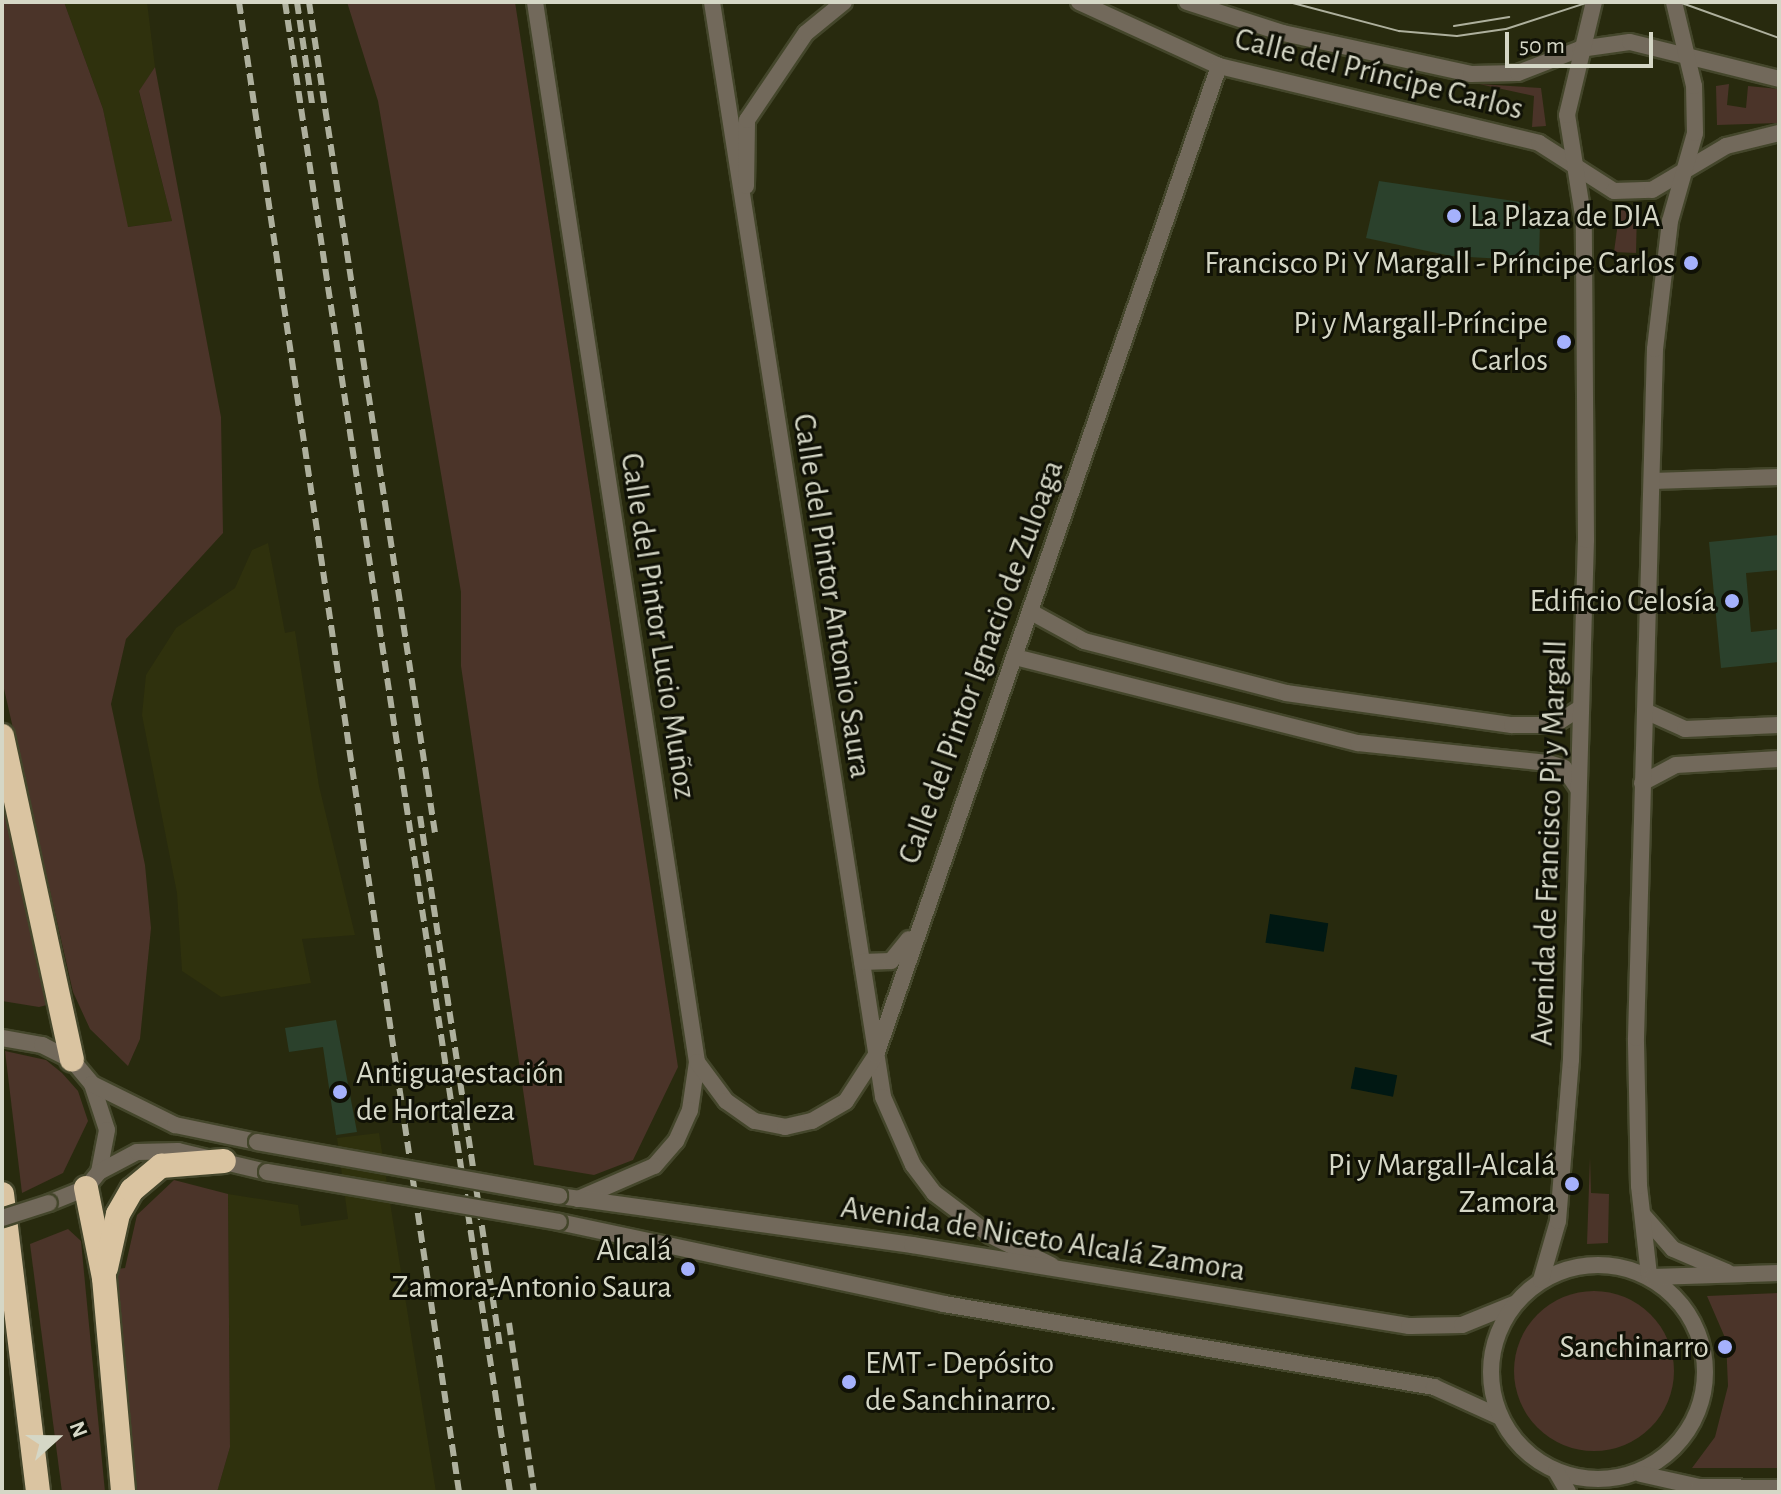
<!DOCTYPE html>
<html>
<head>
<meta charset="utf-8">
<style>
  body { margin:0 }
  #map { position:relative; width:1781px; height:1494px; overflow:hidden; background:#282a0e; font-family:"Alegreya Sans",sans-serif }
  div>[style] { position:absolute }
  .built>* { inset:0; background:#2f310d }
  .green>* { inset:0; background:#4b3429 }
  .round { border-radius:50% }
  .water>* { inset:0; background:#011813; transform-origin:0 0 }
  .building>* { inset:0; background:#2b412c }
  .roads { filter:drop-shadow(2px 0 #44462b) drop-shadow(-2px 0 #44462b) drop-shadow(0 2px #44462b) drop-shadow(0 -2px #44462b) }
  .minor>* { height:16px; margin:-8px; padding:0 8px; transform-origin:8px; border-radius:8px; background:#72695b }
  .tertiary>* { height:16px; margin:-8px; padding:0 8px; transform-origin:8px; border-radius:8px; background:#72695b }
  .tertiary>.ring { margin:-8px; padding:0; box-sizing:content-box; background:none; border:16px solid #72695b; border-radius:50% }
  .motorway>* { height:24px; margin:-12px; padding:0 12px; transform-origin:12px; border-radius:12px; background:#dac4a1 }
  .tram>* { height:2px; margin:-1px; padding:0 1px; transform-origin:1px; border-radius:1px; background:#aeb09d }
  .rail>* { height:6px; margin-top:-3px; transform-origin:0; background:repeating-linear-gradient(90deg,#aeb09d 0 12px,transparent 0 18px) }
  .bridges { filter:drop-shadow(2px 0 #44462b) drop-shadow(-2px 0 #44462b) drop-shadow(0 2px #44462b) drop-shadow(0 -2px #44462b) }
  .tertiary-bridge>* { height:16px; margin:-8px; padding:0 8px; transform-origin:8px; border-radius:8px; background:#72695b }
  .dots>* { width:22px; height:22px; translate:-50% -50%; box-sizing:border-box; border:4px solid #101106; border-radius:50% }
  span { translate:-50% -50%; white-space:nowrap; text-align:center; line-height:1.15; -webkit-text-stroke:6px #101106; paint-order:stroke }
  .street-label { font-size:32px; color:#d5d7c6 }
  .poi-label { font-size:32px; color:#d5d7c6 }
  .left { translate:0 -50%; text-align:left }
  .right { translate:-100% -50%; text-align:right }
  .frame { position:absolute; inset:0; border:4px solid #d5d7c6; pointer-events:none }
  .north { position:absolute; left:16px; top:1398px; width:80px; height:80px; -webkit-text-stroke:6px #101106; paint-order:stroke; rotate:69deg; font-size:22px; font-weight:700; line-height:32px; text-align:center; color:#d5d7c6 }
  .north::after { content:''; display:block; margin:auto; width:28px; height:36px; background:#d5d7c6; clip-path:polygon(50% 0,100% 100%,50% 72%,0 100%) }
  .scale { position:absolute; left:1505px; top:32px; width:148px; height:36px; box-sizing:border-box; border:4px solid #d5d7c6; border-top:0; padding-left:10px; font-size:24px; line-height:28px; white-space:nowrap; color:#d5d7c6; -webkit-text-stroke:6px #101106; paint-order:stroke }
</style>
</head>
<body>
<div id="map">
  <div class="built">
    <div style="clip-path:polygon(64px 2px,147px 2px,155px 67px,139px 92px,172px 221px,127px 227px,103px 109px)"></div>
    <div style="clip-path:polygon(268px 543px,285px 633px,295px 631px,319px 786px,355px 935px,302px 939px,311px 983px,221px 997px,182px 971px,177px 893px,142px 715px,146px 675px,176px 628px,235px 588px,252px 550px)"></div>
    <div style="clip-path:polygon(379px 1133px,436px 1492px,217px 1492px,230px 1447px,228px 1194px,298px 1205px,301px 1226px,348px 1219px,337px 1138px)"></div>
  </div>
  <div class="green">
    <div style="clip-path:polygon(2px 2px,64px 2px,103px 109px,128px 227px,172px 221px,139px 91px,155px 67px,221px 417px,223px 533px,126px 639px,111px 704px,145px 865px,151px 928px,140px 1039px,128px 1066px,90px 1029px,73px 992px,2px 680px)"></div>
    <div style="clip-path:polygon(347px 2px,515px 2px,678px 1067px,633px 1160px,594px 1175px,534px 1165px,461px 666px,461px 592px,378px 101px)"></div>
    <div style="clip-path:polygon(1479px 84px,1541px 88px,1546px 126px,1532px 127px,1534px 96px)"></div>
    <div style="clip-path:polygon(1729px 84px,1727px 105px,1746px 108px,1748px 86px,1779px 89px,1779px 123px,1717px 125px,1716px 86px)"></div>
    <div style="clip-path:polygon(1620px 208px,1637px 209px,1636px 253px,1614px 252px)"></div>
    <div style="clip-path:polygon(2px 786px,47px 1005px,39px 1007px,2px 1001px)"></div>
    <div style="clip-path:polygon(5px 1051px,46px 1060px,62px 1073px,78px 1091px,88px 1121px,63px 1173px,22px 1193px)"></div>
    <div style="clip-path:polygon(1590px 1157px,1591px 1193px,1609px 1194px,1608px 1243px,1587px 1244px)"></div>
    <div style="clip-path:polygon(174px 1180px,228px 1194px,230px 1447px,217px 1492px,136px 1492px,117px 1269px,125px 1268px,137px 1215px)"></div>
    <div style="clip-path:polygon(68px 1229px,81px 1241px,105px 1492px,62px 1492px,30px 1244px)"></div>
    <div class="round" style="left:1514px;top:1291px;width:160px;height:160px"></div>
    <div style="clip-path:polygon(1779px 1293px,1779px 1468px,1692px 1468px,1715px 1437px,1728px 1386px,1726px 1340px,1707px 1296px)"></div>
  </div>
  <div class="water">
    <div style="left:1270px;top:914px;width:59px;height:29px;rotate:9deg"></div>
    <div style="left:1355px;top:1067px;width:43px;height:22px;rotate:11deg"></div>
  </div>
  <div class="building">
    <div style="clip-path:polygon(1379px 181px,1527px 203px,1540px 221px,1539px 261px,1451px 256px,1366px 238px)"></div>
    <div style="clip-path:polygon(1779px 535px,1779px 570px,1746px 573px,1751px 632px,1779px 629px,1779px 662px,1721px 668px,1709px 542px)"></div>
    <div style="clip-path:polygon(336px 1020px,357px 1132px,336px 1135px,323px 1047px,289px 1052px,285px 1028px)"></div>
  </div>
  <div class="roads">
    <div class="minor">
      <div style="left:535px;top:2px;width:1072px;rotate:81.31deg"></div>
      <div style="left:697px;top:1062px;width:49px;rotate:98.3deg"></div>
      <div style="left:690px;top:1110px;width:34px;rotate:114deg"></div>
      <div style="left:676px;top:1141px;width:33px;rotate:131deg"></div>
      <div style="left:654px;top:1166px;width:83px;rotate:156.5deg"></div>
      <div style="left:712px;top:2px;width:1108px;rotate:81.12deg"></div>
      <div style="left:883px;top:1097px;width:74px;rotate:66.2deg"></div>
      <div style="left:913px;top:1165px;width:35px;rotate:53deg"></div>
      <div style="left:934px;top:1193px;width:70px;rotate:36.9deg"></div>
      <div style="left:990px;top:1235px;width:68px;rotate:26.2deg"></div>
      <div style="left:1079px;top:2px;width:154px;rotate:24.6deg"></div>
      <div style="left:1219px;top:66px;width:329px;rotate:13.5deg"></div>
      <div style="left:1539px;top:143px;width:89px;rotate:32.6deg"></div>
      <div style="left:1614px;top:191px;width:38px;rotate:-2deg"></div>
      <div style="left:1652px;top:190px;width:86px;rotate:-30.7deg"></div>
      <div style="left:1726px;top:146px;width:55px;rotate:-13.8deg"></div>
      <div style="left:1187px;top:2px;width:101px;rotate:17.9deg"></div>
      <div style="left:1283px;top:33px;width:192px;rotate:12.3deg"></div>
      <div style="left:1471px;top:74px;width:47px;rotate:-1.2deg"></div>
      <div style="left:1518px;top:73px;width:66px;rotate:-21.2deg"></div>
      <div style="left:1580px;top:49px;width:50px;rotate:-8deg"></div>
      <div style="left:1630px;top:42px;width:154px;rotate:13.9deg"></div>
      <div style="left:746px;top:186px;width:66px;rotate:-89.1deg"></div>
      <div style="left:747px;top:120px;width:105px;rotate:-55.9deg"></div>
      <div style="left:806px;top:33px;width:49px;rotate:-39.2deg"></div>
      <div style="left:1652px;top:481px;width:127px;rotate:-1.8deg"></div>
      <div style="left:1031px;top:612px;width:60px;rotate:28.7deg"></div>
      <div style="left:1084px;top:641px;width:209px;rotate:14.4deg"></div>
      <div style="left:1286px;top:693px;width:228px;rotate:8.1deg"></div>
      <div style="left:1512px;top:725px;width:42px"></div>
      <div style="left:1554px;top:725px;width:31px;rotate:-33deg"></div>
      <div style="left:1015px;top:657px;width:354px;rotate:14.1deg"></div>
      <div style="left:1358px;top:743px;width:191px;rotate:6deg"></div>
      <div style="left:1548px;top:763px;width:17px;rotate:17deg"></div>
      <div style="left:1564px;top:768px;width:25px;rotate:56deg"></div>
      <div style="left:1645px;top:711px;width:44px;rotate:24.2deg"></div>
      <div style="left:1685px;top:729px;width:94px;rotate:-2.4deg"></div>
      <div style="left:1642px;top:783px;width:38px;rotate:-28deg"></div>
      <div style="left:1676px;top:765px;width:103px;rotate:-3.3deg"></div>
      <div style="left:862px;top:962px;width:29px;rotate:-2deg"></div>
      <div style="left:891px;top:961px;width:28px;rotate:-51deg"></div>
      <div style="left:697px;top:1062px;width:49px;rotate:53.4deg"></div>
      <div style="left:726px;top:1101px;width:35px;rotate:35deg"></div>
      <div style="left:755px;top:1121px;width:31px;rotate:11deg"></div>
      <div style="left:785px;top:1127px;width:28px;rotate:-13deg"></div>
      <div style="left:812px;top:1121px;width:39px;rotate:-30deg"></div>
      <div style="left:846px;top:1101px;width:55px;rotate:-56.9deg"></div>
      <div style="left:876px;top:1055px;width:1047px;rotate:-70.87deg"></div>
    </div>
    <div class="tertiary">
      <div style="left:2px;top:1038px;width:41px;rotate:9.9deg"></div>
      <div style="left:42px;top:1045px;width:34px;rotate:27deg"></div>
      <div style="left:72px;top:1060px;width:31px;rotate:50deg"></div>
      <div style="left:92px;top:1084px;width:48px;rotate:71.9deg"></div>
      <div style="left:107px;top:1130px;width:43px;rotate:100.8deg"></div>
      <div style="left:99px;top:1172px;width:21px;rotate:129deg"></div>
      <div style="left:86px;top:1188px;width:40px;rotate:158deg"></div>
      <div style="left:92px;top:1084px;width:93px;rotate:26.3deg"></div>
      <div style="left:175px;top:1125px;width:84px;rotate:11.7deg"></div>
      <div style="left:99px;top:1172px;width:43px;rotate:-27.8deg"></div>
      <div style="left:137px;top:1152px;width:41px;rotate:-1.4deg"></div>
      <div style="left:178px;top:1151px;width:91px;rotate:13.3deg"></div>
      <div style="left:559px;top:1196px;width:356px;rotate:7.9deg"></div>
      <div style="left:912px;top:1245px;width:504px;rotate:9.26deg"></div>
      <div style="left:1409px;top:1326px;width:53px;rotate:-1.1deg"></div>
      <div style="left:1462px;top:1325px;width:56px;rotate:-22deg"></div>
      <div style="left:1643px;top:1215px;width:45px;rotate:48.6deg"></div>
      <div style="left:1673px;top:1249px;width:59px;rotate:23.1deg"></div>
      <div style="left:559px;top:1222px;width:394px;rotate:12deg"></div>
      <div style="left:944px;top:1304px;width:497px;rotate:9.6deg"></div>
      <div style="left:1434px;top:1387px;width:72px;rotate:24.4deg"></div>
      <div class="ring" style="left:1491px;top:1265px;width:198px;height:198px"></div>
      <div style="left:1649px;top:1275px;width:90px;rotate:-96.4deg"></div>
      <div style="left:1639px;top:1186px;width:148px;rotate:-91.2deg"></div>
      <div style="left:1636px;top:1038px;width:689px;rotate:-88.42deg"></div>
      <div style="left:1655px;top:349px;width:129px;rotate:-83.3deg"></div>
      <div style="left:1670px;top:221px;width:91px;rotate:-74.1deg"></div>
      <div style="left:1695px;top:133px;width:47px;rotate:-91.2deg"></div>
      <div style="left:1694px;top:86px;width:86px;rotate:-103.4deg"></div>
      <div style="left:1653px;top:1277px;width:126px;rotate:-1.8deg"></div>
      <div style="left:1541px;top:1280px;width:61px;rotate:-73.9deg"></div>
      <div style="left:1558px;top:1221px;width:162px;rotate:-85.4deg"></div>
      <div style="left:1571px;top:1060px;width:520px;rotate:-88.35deg"></div>
      <div style="left:1586px;top:540px;width:318px;rotate:-90.4deg"></div>
      <div style="left:1584px;top:222px;width:108px;rotate:-99deg"></div>
      <div style="left:1567px;top:115px;width:116px;rotate:-76.6deg"></div>
      <div style="left:1556px;top:1471px;width:24px;rotate:60deg"></div>
      <div style="left:1641px;top:1474px;width:59px;rotate:12.6deg"></div>
      <div style="left:1699px;top:1487px;width:80px;rotate:0.7deg"></div>
    </div>
    <div class="motorway">
      <div style="left:2px;top:736px;width:331px;rotate:77.8deg"></div>
      <div style="left:86px;top:1188px;width:92px;rotate:78.7deg"></div>
      <div style="left:104px;top:1278px;width:215px;rotate:84.9deg"></div>
      <div style="left:2px;top:1194px;width:300px;rotate:83.1deg"></div>
      <div style="left:106px;top:1268px;width:55px;rotate:-77.5deg"></div>
      <div style="left:118px;top:1214px;width:28px;rotate:-60deg"></div>
      <div style="left:132px;top:1190px;width:38px;rotate:-40deg"></div>
      <div style="left:161px;top:1166px;width:63px;rotate:-4.5deg"></div>
    </div>
  </div>
  <div class="tram">
    <div style="left:1289px;top:2px;width:114px;rotate:14.8deg"></div>
    <div style="left:1399px;top:31px;width:58px;rotate:4.9deg"></div>
    <div style="left:1457px;top:36px;width:49px;rotate:-8.1deg"></div>
    <div style="left:1506px;top:29px;width:87px;rotate:-18deg"></div>
    <div style="left:1679px;top:2px;width:106px;rotate:19.8deg"></div>
    <div style="left:1454px;top:26px;width:56px;rotate:-9.3deg"></div>
  </div>
  <div class="rail">
    <div style="left:239px;top:2px;width:1506px;rotate:81.6deg"></div>
    <div style="left:285px;top:2px;width:1507px;rotate:81.41deg"></div>
    <div style="left:297px;top:2px;width:103px;rotate:81.6deg"></div>
    <div style="left:309px;top:2px;width:840px;rotate:81.38deg"></div>
    <div style="left:420px;top:816px;width:536px;rotate:81.42deg"></div>
    <div style="left:509px;top:1323px;width:171px;rotate:81.6deg"></div>
  </div>
  <div class="bridges">
    <div class="tertiary-bridge">
      <div style="left:257px;top:1142px;width:307px;rotate:10.1deg"></div>
      <div style="left:267px;top:1172px;width:296px;rotate:9.7deg"></div>
      <div style="left:2px;top:1218px;width:49px;rotate:-17.7deg"></div>
    </div>
  </div>
  <div class="dots">
    <div style="left:1454px;top:216px;background:#a5b1fc"></div>
    <div style="left:1691px;top:263px;background:#a5b1fc"></div>
    <div style="left:1564px;top:342px;background:#a5b1fc"></div>
    <div style="left:1732px;top:601px;background:#a5b1fc"></div>
    <div style="left:340px;top:1092px;background:#a5b1fc"></div>
    <div style="left:1572px;top:1184px;background:#a5b1fc"></div>
    <div style="left:688px;top:1269px;background:#a5b1fc"></div>
    <div style="left:1725px;top:1347px;background:#a5b1fc"></div>
    <div style="left:849px;top:1382px;background:#a5b1fc"></div>
  </div>
  <div class="street-label">
    <span style="left:1379px;top:74px;rotate:14deg">Calle del Príncipe Carlos</span>
    <span style="left:832px;top:596px;rotate:81deg">Calle del Pintor Antonio Saura</span>
    <span style="left:658px;top:626px;rotate:81deg">Calle del Pintor Lucio Muñoz</span>
    <span style="left:981px;top:662px;rotate:-70deg">Calle del Pintor Ignacio de Zuloaga</span>
    <span style="left:1549px;top:843px;rotate:-88deg">Avenida de Francisco Pi y Margall</span>
    <span style="left:1043px;top:1239px;rotate:9deg">Avenida de Niceto Alcalá Zamora</span>
  </div>
  <div class="poi-label">
    <span class="left" style="left:1470px;top:216px">La Plaza de DIA</span>
    <span class="right" style="left:1675px;top:263px">Francisco Pi Y Margall - Príncipe Carlos</span>
    <span class="right" style="left:1548px;top:342px">Pi y Margall-Príncipe<br>Carlos</span>
    <span class="right" style="left:1716px;top:601px">Edificio Celosía</span>
    <span class="left" style="left:356px;top:1092px">Antigua estación<br>de Hortaleza</span>
    <span class="right" style="left:1556px;top:1184px">Pi y Margall-Alcalá<br>Zamora</span>
    <span class="right" style="left:672px;top:1269px">Alcalá<br>Zamora-Antonio Saura</span>
    <span class="right" style="left:1709px;top:1347px">Sanchinarro</span>
    <span class="left" style="left:865px;top:1382px">EMT - Depósito<br>de Sanchinarro.</span>
  </div>
  <div class="frame"></div>
  <div class="north">N</div>
  <div class="scale">50 m</div>
</div>
</body>
</html>
